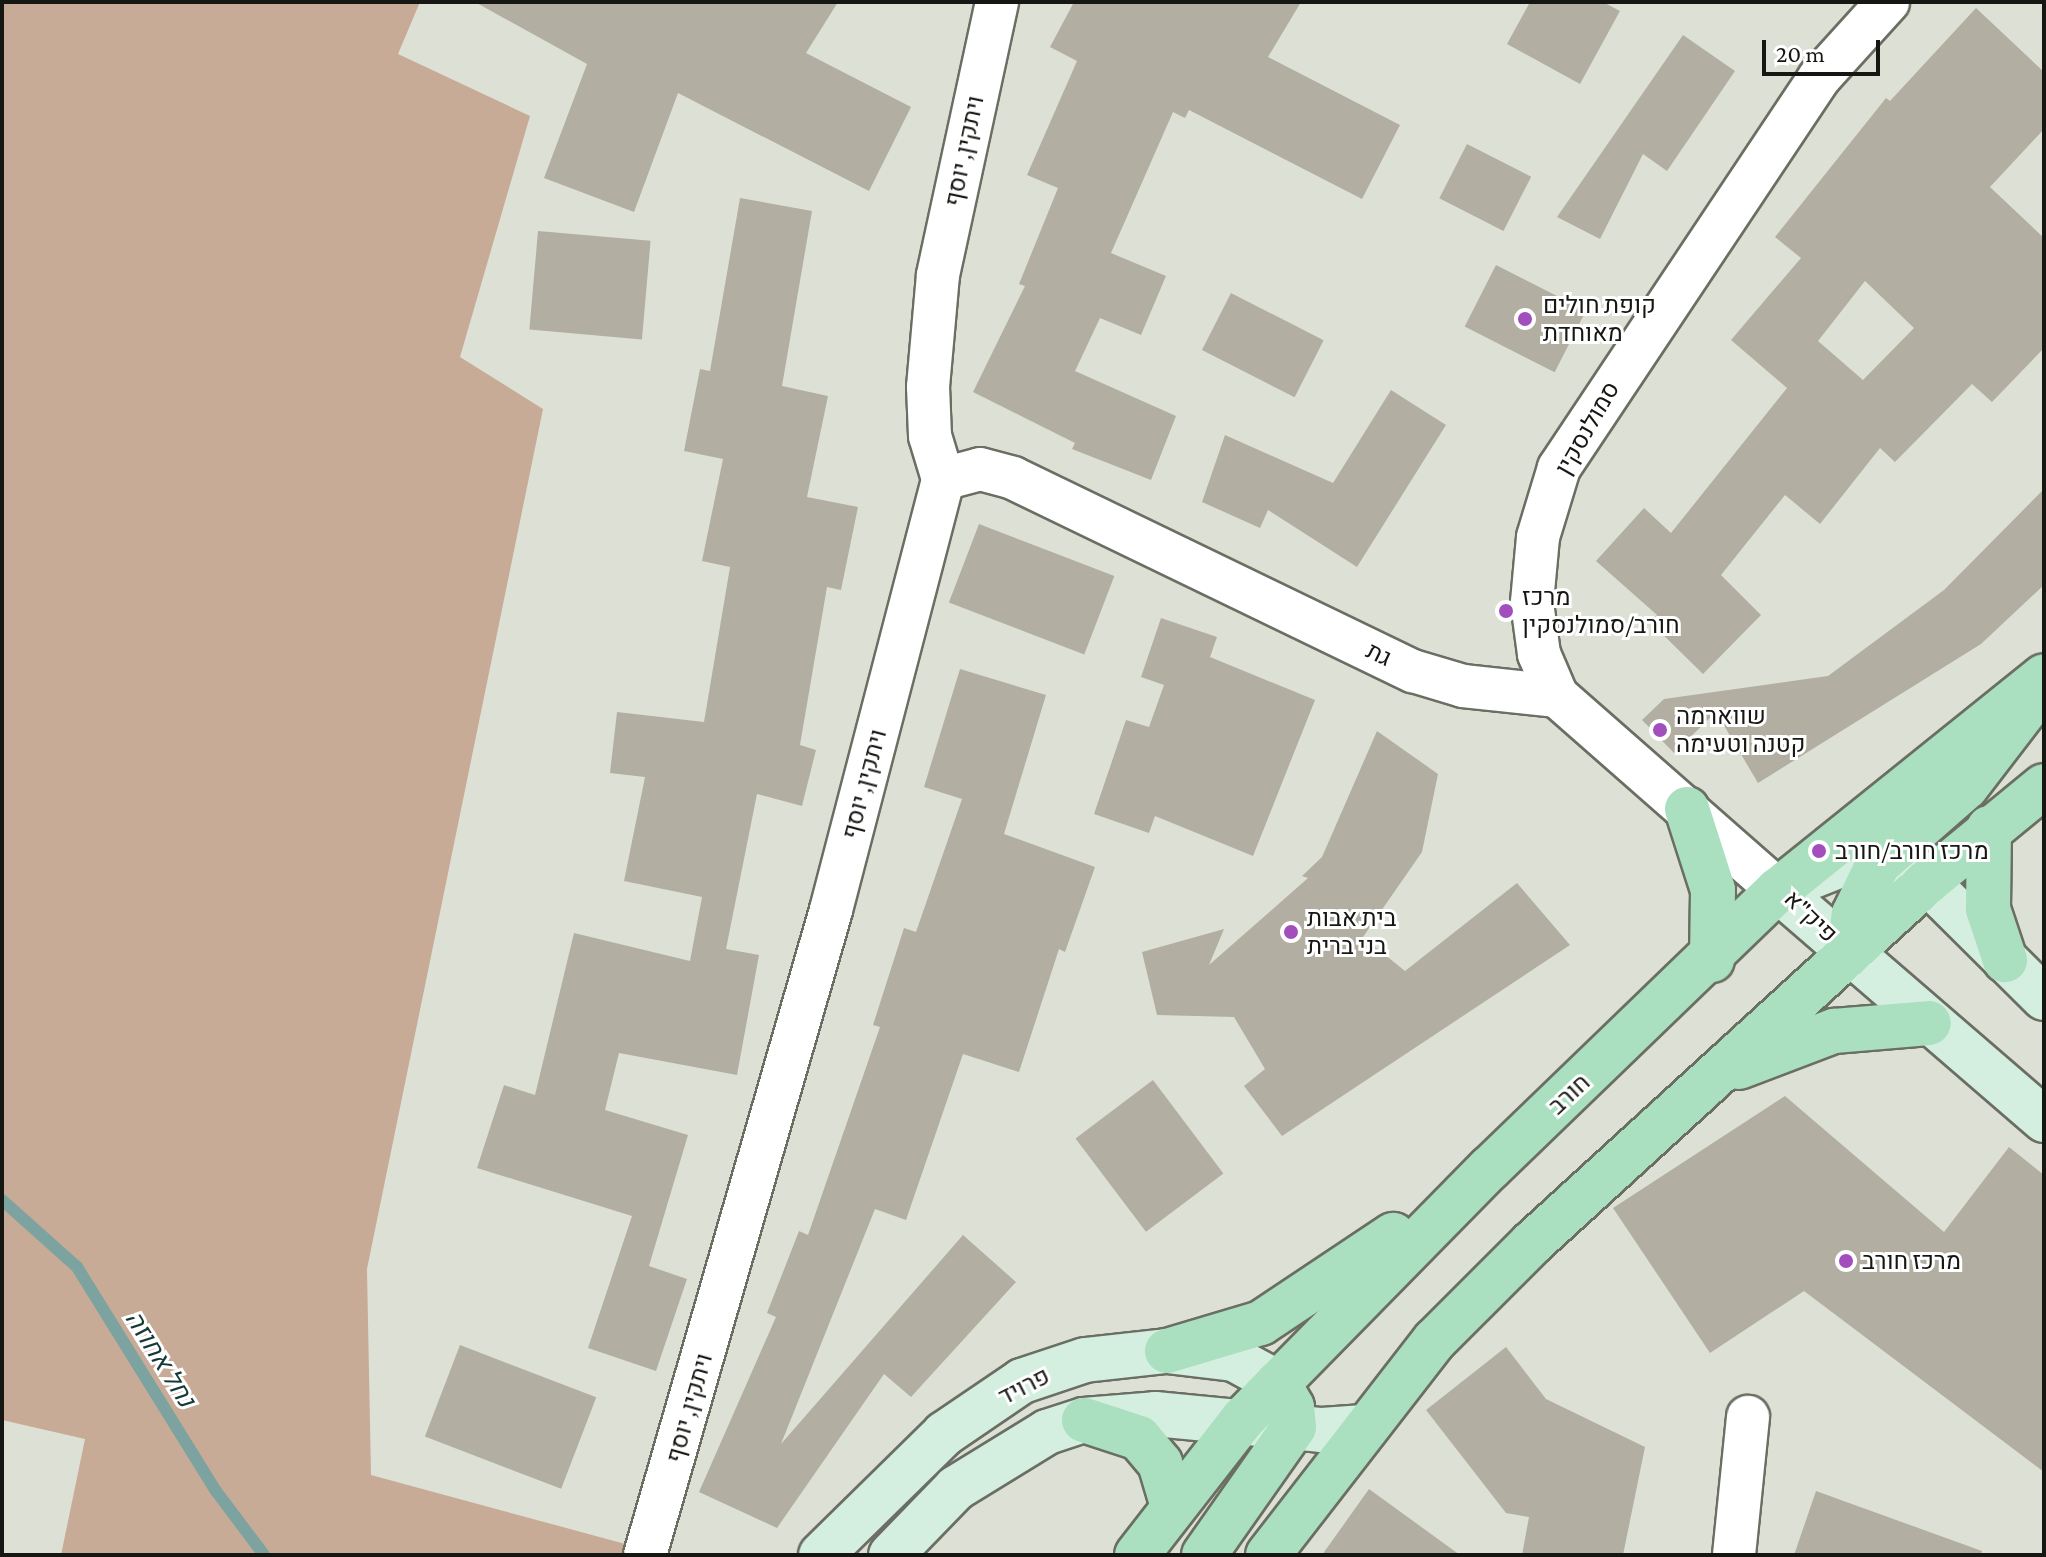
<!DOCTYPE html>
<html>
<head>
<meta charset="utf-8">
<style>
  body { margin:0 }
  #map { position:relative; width:2046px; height:1557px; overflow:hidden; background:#dde1d5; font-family:"Crimson Pro",Heebo,serif }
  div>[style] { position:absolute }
  .forest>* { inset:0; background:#c7ab97 }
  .stream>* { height:12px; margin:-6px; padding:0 6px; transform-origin:6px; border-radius:6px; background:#7ca39f }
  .building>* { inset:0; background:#b3aea2; transform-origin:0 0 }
  .roads { filter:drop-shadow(2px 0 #6a6e63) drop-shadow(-2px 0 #6a6e63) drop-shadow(0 2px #6a6e63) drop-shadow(0 -2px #6a6e63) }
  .minor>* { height:42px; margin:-21px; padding:0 21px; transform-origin:21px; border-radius:21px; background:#fff }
  .secondary>* { height:44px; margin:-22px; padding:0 22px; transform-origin:22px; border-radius:22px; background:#d4efdf }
  .primary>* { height:44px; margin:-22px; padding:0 22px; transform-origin:22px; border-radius:22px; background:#aadfbf }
  .dots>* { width:22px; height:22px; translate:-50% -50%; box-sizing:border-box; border:4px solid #fff; border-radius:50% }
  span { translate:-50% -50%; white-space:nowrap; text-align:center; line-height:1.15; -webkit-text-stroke:6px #fff; paint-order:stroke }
  .street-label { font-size:24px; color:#161713 }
  .poi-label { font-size:24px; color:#161713 }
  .left { translate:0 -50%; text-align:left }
  .water-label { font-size:26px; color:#123936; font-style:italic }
  .frame { position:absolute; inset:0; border:4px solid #161713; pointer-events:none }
  .scale { position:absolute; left:1762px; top:40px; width:118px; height:36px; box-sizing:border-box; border:4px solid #161713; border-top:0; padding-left:10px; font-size:24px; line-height:28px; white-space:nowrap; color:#161713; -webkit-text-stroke:6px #fff; paint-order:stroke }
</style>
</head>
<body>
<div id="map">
  <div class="forest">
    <div style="clip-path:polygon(2px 2px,420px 2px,398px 54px,530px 116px,460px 357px,543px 409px,367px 1269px,371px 1475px,629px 1545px,626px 1555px,61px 1555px,85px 1439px,2px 1420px)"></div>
  </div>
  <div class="stream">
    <div style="left:2px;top:1200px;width:101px;rotate:41.8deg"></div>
    <div style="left:77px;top:1267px;width:264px;rotate:58.2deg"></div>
    <div style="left:216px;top:1491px;width:80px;rotate:53.1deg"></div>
  </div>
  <div class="building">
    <div style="clip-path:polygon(475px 2px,838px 2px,806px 53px,911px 107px,869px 191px,678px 93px,634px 212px,544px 178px,587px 64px)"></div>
    <div style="clip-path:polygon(1074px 2px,1301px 2px,1268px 57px,1400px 125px,1362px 199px,1189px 110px,1185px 118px,1173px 112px,1111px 253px,1166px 276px,1141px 335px,1100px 318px,1075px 371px,1176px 416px,1151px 480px,1072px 449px,1075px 443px,973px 392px,1025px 286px,1019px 284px,1058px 188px,1027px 175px,1077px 61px,1050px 47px)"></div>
    <div style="clip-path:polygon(1530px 2px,1603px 2px,1620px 11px,1580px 84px,1507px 44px)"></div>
    <div style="clip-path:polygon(evenodd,1976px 8px,2044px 72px,2044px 129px,1990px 187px,2044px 238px,2044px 348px,1992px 402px,1972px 384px,1895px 462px,1880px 448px,1820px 524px,1785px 495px,1721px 575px,1761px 615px,1703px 674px,1650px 622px,1657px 615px,1596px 561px,1644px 508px,1671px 533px,1787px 388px,1731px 340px,1801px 258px,1775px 237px,1886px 98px,1890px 101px,1976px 8px,1865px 281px,1914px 328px,1863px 380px,1818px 341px,1865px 281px)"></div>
    <div style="clip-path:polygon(1683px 35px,1735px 71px,1667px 171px,1643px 154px,1600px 239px,1557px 217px)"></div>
    <div style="left:1467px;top:144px;width:72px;height:61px;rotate:27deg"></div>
    <div style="clip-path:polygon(740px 198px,812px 211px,782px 386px,828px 396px,807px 497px,858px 507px,841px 590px,827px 587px,800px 745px,816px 750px,802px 806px,757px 794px,726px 949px,759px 955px,737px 1075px,619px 1053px,605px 1110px,688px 1135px,649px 1266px,687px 1279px,656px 1371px,588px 1348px,632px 1216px,477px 1168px,504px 1085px,535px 1095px,574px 933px,690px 961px,702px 897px,624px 881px,645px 777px,610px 773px,617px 712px,704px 722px,730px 567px,702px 561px,723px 459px,684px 451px,700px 369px,710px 371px)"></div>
    <div style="left:538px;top:231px;width:113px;height:99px;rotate:5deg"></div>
    <div style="left:1496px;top:265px;width:101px;height:69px;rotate:27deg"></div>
    <div style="left:1231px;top:293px;width:104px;height:64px;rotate:27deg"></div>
    <div style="clip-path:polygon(1391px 390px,1446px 425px,1357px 567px,1268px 510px,1260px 528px,1202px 502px,1225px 435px,1333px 483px)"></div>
    <div style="clip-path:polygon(2044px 489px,2044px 585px,1981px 644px,1758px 783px,1716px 712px,1674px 753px,1642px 720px,1664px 699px,1828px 676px,1944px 590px)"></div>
    <div style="left:979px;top:524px;width:145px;height:84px;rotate:21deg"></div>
    <div style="clip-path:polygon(1161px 618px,1217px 637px,1210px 657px,1315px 700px,1253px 856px,1155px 816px,1149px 833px,1094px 814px,1126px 720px,1149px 727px,1164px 685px,1141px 677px)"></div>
    <div style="clip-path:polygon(960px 669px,1046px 695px,1004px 834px,1095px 867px,1065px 952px,1059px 949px,1019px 1072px,963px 1054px,906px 1220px,875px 1209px,781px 1444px,963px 1235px,1016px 1282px,911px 1397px,884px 1374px,777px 1528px,699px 1492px,776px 1317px,767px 1313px,799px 1231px,808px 1235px,880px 1027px,873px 1025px,904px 928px,916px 932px,962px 799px,924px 787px)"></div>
    <div style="clip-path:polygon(1377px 731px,1438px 774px,1422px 852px,1363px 937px,1405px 971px,1517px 883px,1570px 945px,1282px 1136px,1244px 1086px,1265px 1069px,1234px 1017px,1157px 1015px,1142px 952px,1224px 929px,1209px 965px,1308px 878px,1302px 876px,1322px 857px)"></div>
    <div style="left:1153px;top:1080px;width:117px;height:97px;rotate:53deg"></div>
    <div style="clip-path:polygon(1785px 1096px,1944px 1232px,2009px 1147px,2044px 1175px,2044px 1472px,1804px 1291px,1710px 1353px,1613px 1208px)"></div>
    <div style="left:460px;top:1345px;width:146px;height:98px;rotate:21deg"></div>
    <div style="clip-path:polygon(1506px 1347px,1546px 1399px,1645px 1447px,1623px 1555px,1522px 1555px,1529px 1517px,1506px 1513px,1426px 1410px)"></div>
    <div style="clip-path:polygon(1369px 1489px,1460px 1555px,1322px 1555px)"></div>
    <div style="clip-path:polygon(1816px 1491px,1982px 1551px,1981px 1555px,1794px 1555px)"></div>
  </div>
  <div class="roads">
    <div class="minor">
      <div style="left:943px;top:479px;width:38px;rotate:-15deg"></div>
      <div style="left:980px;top:469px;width:34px;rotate:15deg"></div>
      <div style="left:1013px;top:478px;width:444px;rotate:25.8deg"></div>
      <div style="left:1413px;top:671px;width:52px;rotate:16.7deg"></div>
      <div style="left:1463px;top:686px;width:95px;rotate:6.1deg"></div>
      <div style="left:1557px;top:696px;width:294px;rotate:41.3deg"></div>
      <div style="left:1557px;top:696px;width:46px;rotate:-113.2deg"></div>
      <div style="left:1539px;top:654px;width:52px;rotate:-97.7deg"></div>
      <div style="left:1532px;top:602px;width:65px;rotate:-84.7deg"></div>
      <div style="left:1538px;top:537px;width:72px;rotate:-73.1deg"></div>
      <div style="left:1559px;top:468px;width:469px;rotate:-56.3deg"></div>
      <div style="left:1819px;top:78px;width:103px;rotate:-47.8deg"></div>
      <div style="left:645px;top:1555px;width:671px;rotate:-73.91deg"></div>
      <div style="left:831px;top:910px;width:445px;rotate:-75.4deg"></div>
      <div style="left:943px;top:479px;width:45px;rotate:-106.8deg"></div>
      <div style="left:930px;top:436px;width:49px;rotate:-92.3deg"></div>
      <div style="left:928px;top:387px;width:112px;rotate:-84.9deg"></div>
      <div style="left:938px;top:275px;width:279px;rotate:-77.8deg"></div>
      <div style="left:1734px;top:1555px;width:139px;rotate:-84.2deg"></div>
    </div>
    <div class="secondary">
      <div style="left:2044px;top:998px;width:165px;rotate:-135.2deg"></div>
      <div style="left:1927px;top:882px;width:19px;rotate:-155deg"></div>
      <div style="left:1910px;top:874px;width:34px;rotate:-163deg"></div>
      <div style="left:1878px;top:864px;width:40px;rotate:177.1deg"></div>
      <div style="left:1838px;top:866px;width:65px;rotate:158.2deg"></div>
      <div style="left:1778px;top:890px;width:352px;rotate:40.8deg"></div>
      <div style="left:821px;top:1555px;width:173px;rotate:-44.5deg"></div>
      <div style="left:944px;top:1434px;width:94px;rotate:-34.2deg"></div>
      <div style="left:1022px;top:1381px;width:66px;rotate:-18.4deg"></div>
      <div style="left:1085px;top:1360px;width:82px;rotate:-6.3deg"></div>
      <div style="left:1167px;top:1351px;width:67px;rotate:6.8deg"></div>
      <div style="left:1234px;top:1359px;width:50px;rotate:28.6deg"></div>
      <div style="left:891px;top:1555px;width:93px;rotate:-45.9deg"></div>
      <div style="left:956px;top:1488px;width:107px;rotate:-31.6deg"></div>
      <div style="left:1047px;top:1432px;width:39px;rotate:-18deg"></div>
      <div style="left:1084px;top:1420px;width:71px;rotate:-4.8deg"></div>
      <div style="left:1155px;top:1414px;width:168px;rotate:5.5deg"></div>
      <div style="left:1322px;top:1430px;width:42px;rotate:-4.1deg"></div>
    </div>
    <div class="primary">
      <div style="left:1687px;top:809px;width:85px;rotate:72.2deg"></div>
      <div style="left:1713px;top:890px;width:70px;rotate:90.8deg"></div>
      <div style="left:1989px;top:828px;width:81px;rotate:90.7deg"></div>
      <div style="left:1988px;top:909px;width:54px;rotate:71.6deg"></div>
      <div style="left:1849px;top:953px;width:39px;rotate:-83deg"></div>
      <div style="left:1854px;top:914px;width:55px;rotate:-64.4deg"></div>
      <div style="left:1878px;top:864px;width:117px;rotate:-41.2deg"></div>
      <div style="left:1966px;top:787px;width:97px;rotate:-52.5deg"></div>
      <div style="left:1739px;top:1067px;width:102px;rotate:-20.8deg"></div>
      <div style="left:1834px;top:1031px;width:95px;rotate:-4.8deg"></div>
      <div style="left:1167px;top:1351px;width:98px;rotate:-16.6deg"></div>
      <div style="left:1261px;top:1323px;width:159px;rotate:-33.7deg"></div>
      <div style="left:1084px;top:1420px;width:58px;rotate:18.1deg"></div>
      <div style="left:1139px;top:1438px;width:33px;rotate:50deg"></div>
      <div style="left:1160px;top:1463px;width:46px;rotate:73.5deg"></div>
      <div style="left:1137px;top:1555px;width:172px;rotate:-52.1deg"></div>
      <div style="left:1243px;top:1419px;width:352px;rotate:-45.5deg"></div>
      <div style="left:1490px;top:1168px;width:400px;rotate:-44deg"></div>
      <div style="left:1778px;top:890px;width:341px;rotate:-38.8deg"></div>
      <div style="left:1204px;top:1555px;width:156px;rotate:-54.9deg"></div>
      <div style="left:1294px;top:1427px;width:20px;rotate:-96deg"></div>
      <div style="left:1292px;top:1407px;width:28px;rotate:-120deg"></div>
      <div style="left:1268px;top:1555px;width:272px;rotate:-52.2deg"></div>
      <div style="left:1435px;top:1340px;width:137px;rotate:-45deg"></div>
      <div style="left:1532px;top:1243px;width:535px;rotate:-42.42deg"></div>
      <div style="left:1927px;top:882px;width:151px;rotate:-39.4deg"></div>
    </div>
  </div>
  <div class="dots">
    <div style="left:1525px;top:319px;background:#a24ebc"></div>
    <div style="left:1506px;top:611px;background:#a24ebc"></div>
    <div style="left:1660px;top:730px;background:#a24ebc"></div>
    <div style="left:1819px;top:851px;background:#a24ebc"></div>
    <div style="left:1291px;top:932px;background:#a24ebc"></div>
    <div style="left:1846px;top:1261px;background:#a24ebc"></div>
  </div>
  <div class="street-label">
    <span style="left:964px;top:151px;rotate:-78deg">ויתקין, יוסף</span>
    <span style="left:1587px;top:428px;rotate:-60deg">סמולנסקין</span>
    <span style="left:1379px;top:654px;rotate:26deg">גת</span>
    <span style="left:864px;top:784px;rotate:-75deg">ויתקין, יוסף</span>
    <span style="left:1811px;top:916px;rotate:44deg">פיק"א</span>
    <span style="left:1569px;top:1094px;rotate:-43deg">חורב</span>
    <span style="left:1024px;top:1386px;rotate:-27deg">פרויד</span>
    <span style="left:689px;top:1408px;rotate:-74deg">ויתקין, יוסף</span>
  </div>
  <div class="poi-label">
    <span class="left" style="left:1543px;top:319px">קופת חולים<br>מאוחדת</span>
    <span class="left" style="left:1522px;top:611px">מרכז<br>חורב/סמולנסקין</span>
    <span class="left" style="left:1676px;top:730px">שווארמה<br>קטנה וטעימה</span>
    <span class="left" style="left:1835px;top:851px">מרכז חורב/חורב</span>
    <span class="left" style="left:1307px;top:932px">בית אבות<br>בני ברית</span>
    <span class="left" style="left:1862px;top:1261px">מרכז חורב</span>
  </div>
  <div class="water-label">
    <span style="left:160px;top:1359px;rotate:58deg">נחל אחוזה</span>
  </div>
  <div class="frame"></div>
  <div class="scale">20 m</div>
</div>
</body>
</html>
